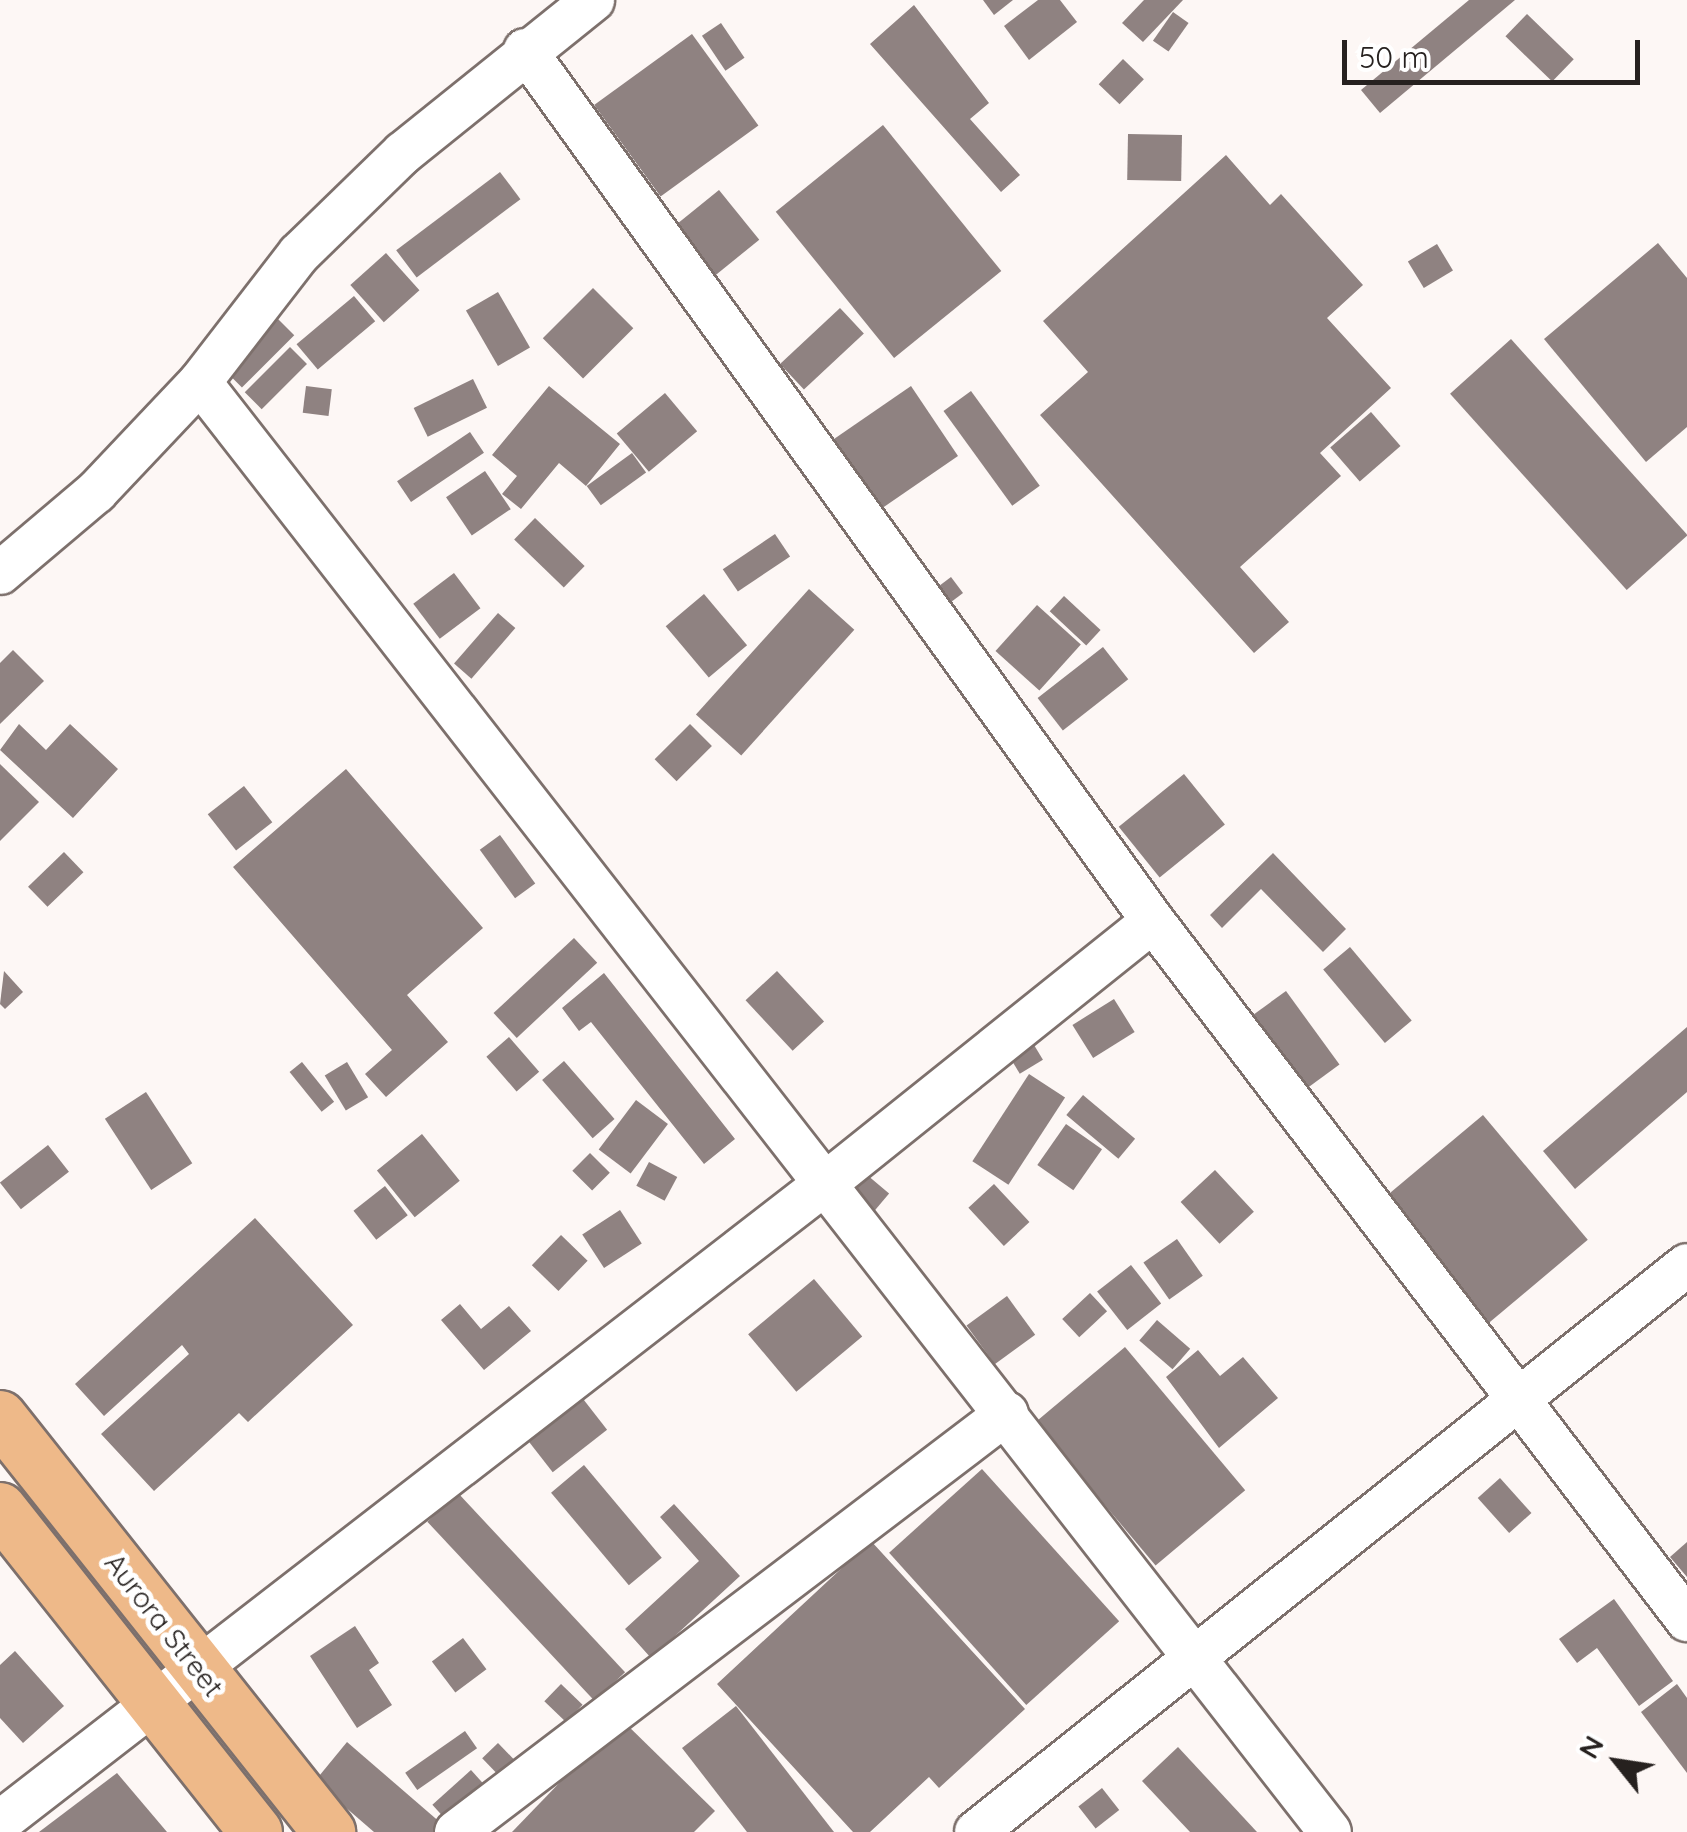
<!DOCTYPE html>
<html>
<head>
<meta charset="utf-8">
<style>
  body { margin:0 }
  #map { position:relative; width:1687px; height:1832px; overflow:hidden; background:#fdf7f5; font-family:Quicksand,sans-serif }
  div>[style] { position:absolute }
  .building>* { inset:0; background:#8f8281; transform-origin:0 0 }
  .roads { filter:drop-shadow(2px 0 #7d706c) drop-shadow(-2px 0 #7d706c) drop-shadow(0 2px #7d706c) drop-shadow(0 -2px #7d706c) }
  .minor>* { height:42px; margin:-21px; padding:0 21px; transform-origin:21px; border-radius:21px; background:#fff }
  .major>* { height:52px; margin:-26px; padding:0 26px; transform-origin:26px; border-radius:26px; background:#eeb989 }
  span { translate:-50% -50%; white-space:nowrap; text-align:center; line-height:1.15; -webkit-text-stroke:10px #fff; paint-order:stroke }
  .street-label { font-size:28px; color:#26211f }
  .north { position:absolute; left:1567px; top:1712px; width:100px; height:100px; -webkit-text-stroke:8px #fff; paint-order:stroke; rotate:300deg; font-size:28px; font-weight:700; line-height:40px; text-align:center; color:#26211f }
  .north::after { content:''; display:block; margin:auto; width:35px; height:45px; background:#26211f; clip-path:polygon(50% 0,100% 100%,50% 72%,0 100%) }
  .scale { position:absolute; left:1342px; top:40px; width:298px; height:45px; box-sizing:border-box; border:5px solid #26211f; border-top:0; padding-left:12px; font-size:30px; line-height:35px; white-space:nowrap; color:#26211f; -webkit-text-stroke:8px #fff; paint-order:stroke }
</style>
</head>
<body>
<div id="map">
  <div class="building">
    <div style="clip-path:polygon(983px 0,1013px 0,994px 15px)"></div>
    <div style="clip-path:polygon(1038px 0,1060px 0,1077px 22px,1029px 60px,1004px 26px)"></div>
    <div style="clip-path:polygon(1144px 0,1183px 0,1143px 42px,1122px 23px)"></div>
    <div style="clip-path:polygon(1469px 0,1515px 0,1380px 113px,1361px 90px)"></div>
    <div style="clip-path:polygon(914px 5px,989px 103px,970px 119px,1020px 175px,1001px 192px,870px 44px)"></div>
    <div style="left:1173px;top:12px;width:19px;height:35px;rotate:35deg"></div>
    <div style="left:1527px;top:14px;width:65px;height:31px;rotate:44deg"></div>
    <div style="left:721px;top:23px;width:42px;height:23px;rotate:56deg"></div>
    <div style="left:692px;top:34px;width:113px;height:121px;rotate:54deg"></div>
    <div style="left:1123px;top:59px;width:29px;height:35px;rotate:44deg"></div>
    <div style="left:883px;top:125px;width:188px;height:138px;rotate:51deg"></div>
    <div style="left:1128px;top:134px;width:54px;height:46px;rotate:1deg"></div>
    <div style="clip-path:polygon(1226px 155px,1270px 205px,1281px 194px,1363px 285px,1327px 318px,1391px 388px,1320px 453px,1341px 476px,1240px 567px,1289px 622px,1254px 653px,1040px 415px,1088px 372px,1043px 321px)"></div>
    <div style="left:500px;top:172px;width:34px;height:130px;rotate:53deg"></div>
    <div style="left:719px;top:190px;width:64px;height:58px;rotate:51deg"></div>
    <div style="clip-path:polygon(1658px 243px,1687px 278px,1687px 427px,1646px 462px,1544px 339px)"></div>
    <div style="left:1437px;top:244px;width:31px;height:34px;rotate:59deg"></div>
    <div style="left:386px;top:253px;width:50px;height:48px;rotate:48deg"></div>
    <div style="left:593px;top:288px;width:57px;height:71px;rotate:45deg"></div>
    <div style="left:498px;top:292px;width:64px;height:37px;rotate:60deg"></div>
    <div style="left:354px;top:296px;width:33px;height:75px;rotate:50deg"></div>
    <div style="left:840px;top:308px;width:35px;height:82px;rotate:47deg"></div>
    <div style="left:278px;top:319px;width:23px;height:74px;rotate:45deg"></div>
    <div style="left:1511px;top:339px;width:264px;height:82px;rotate:48deg"></div>
    <div style="left:290px;top:347px;width:24px;height:64px;rotate:45deg"></div>
    <div style="left:473px;top:379px;width:32px;height:66px;rotate:64deg"></div>
    <div style="left:306px;top:386px;width:26px;height:27px;rotate:7deg"></div>
    <div style="clip-path:polygon(549px 386px,620px 444px,586px 486px,559px 463px,521px 509px,502px 494px,517px 476px,492px 455px)"></div>
    <div style="clip-path:polygon(911px 386px,958px 456px,878px 511px,818px 450px)"></div>
    <div style="left:971px;top:391px;width:117px;height:34px;rotate:54deg"></div>
    <div style="left:665px;top:393px;width:50px;height:63px;rotate:50deg"></div>
    <div style="left:1371px;top:412px;width:45px;height:54px;rotate:49deg"></div>
    <div style="left:470px;top:432px;width:25px;height:88px;rotate:56deg"></div>
    <div style="left:632px;top:453px;width:24px;height:56px;rotate:54deg"></div>
    <div style="left:485px;top:471px;width:46px;height:47px;rotate:56deg"></div>
    <div style="left:535px;top:518px;width:69px;height:30px;rotate:44deg"></div>
    <div style="left:775px;top:534px;width:27px;height:63px;rotate:56deg"></div>
    <div style="left:454px;top:573px;width:44px;height:51px;rotate:53deg"></div>
    <div style="left:951px;top:577px;width:20px;height:37px;rotate:53deg"></div>
    <div style="left:809px;top:589px;width:61px;height:169px;rotate:42deg"></div>
    <div style="left:704px;top:594px;width:67px;height:50px;rotate:50deg"></div>
    <div style="left:1064px;top:596px;width:50px;height:21px;rotate:43deg"></div>
    <div style="left:1037px;top:605px;width:59px;height:62px;rotate:42deg"></div>
    <div style="left:498px;top:613px;width:23px;height:67px;rotate:41deg"></div>
    <div style="left:1103px;top:647px;width:41px;height:83px;rotate:52deg"></div>
    <div style="clip-path:polygon(13px 650px,44px 681px,0 724px,0 663px)"></div>
    <div style="clip-path:polygon(19px 724px,46px 750px,70px 724px,118px 769px,73px 818px,0 750px)"></div>
    <div style="left:690px;top:724px;width:31px;height:50px;rotate:45deg"></div>
    <div style="clip-path:polygon(0 764px,39px 802px,0 841px)"></div>
    <div style="clip-path:polygon(346px 769px,483px 928px,407px 995px,448px 1042px,386px 1097px,365px 1074px,392px 1050px,233px 867px)"></div>
    <div style="left:1184px;top:774px;width:65px;height:84px;rotate:51deg"></div>
    <div style="left:244px;top:786px;width:46px;height:46px;rotate:52deg"></div>
    <div style="left:500px;top:835px;width:60px;height:25px;rotate:54deg"></div>
    <div style="left:64px;top:852px;width:28px;height:50px;rotate:46deg"></div>
    <div style="clip-path:polygon(1273px 853px,1346px 929px,1323px 952px,1261px 889px,1222px 928px,1210px 915px)"></div>
    <div style="left:574px;top:938px;width:34px;height:110px;rotate:47deg"></div>
    <div style="left:1350px;top:947px;width:96px;height:35px;rotate:50deg"></div>
    <div style="clip-path:polygon(4px 971px,23px 992px,5px 1009px,0 1004px)"></div>
    <div style="left:777px;top:971px;width:69px;height:43px;rotate:47deg"></div>
    <div style="clip-path:polygon(604px 973px,735px 1139px,704px 1164px,591px 1022px,579px 1031px,562px 1008px)"></div>
    <div style="left:1286px;top:991px;width:91px;height:46px;rotate:54deg"></div>
    <div style="left:1114px;top:999px;width:39px;height:49px;rotate:58deg"></div>
    <div style="clip-path:polygon(1687px 1027px,1687px 1092px,1575px 1189px,1543px 1151px)"></div>
    <div style="left:1028px;top:1035px;width:29px;height:27px;rotate:59deg"></div>
    <div style="left:509px;top:1037px;width:46px;height:30px;rotate:49deg"></div>
    <div style="left:564px;top:1061px;width:77px;height:29px;rotate:49deg"></div>
    <div style="left:302px;top:1062px;width:51px;height:16px;rotate:51deg"></div>
    <div style="left:347px;top:1062px;width:41px;height:26px;rotate:59deg"></div>
    <div style="left:1029px;top:1074px;width:43px;height:104px;rotate:33deg"></div>
    <div style="left:146px;top:1092px;width:85px;height:49px;rotate:57deg"></div>
    <div style="left:1083px;top:1095px;width:68px;height:26px;rotate:40deg"></div>
    <div style="left:636px;top:1100px;width:40px;height:62px;rotate:37deg"></div>
    <div style="left:1483px;top:1115px;width:163px;height:132px;rotate:50deg"></div>
    <div style="left:1066px;top:1124px;width:44px;height:50px;rotate:35deg"></div>
    <div style="left:422px;top:1134px;width:60px;height:58px;rotate:51deg"></div>
    <div style="left:48px;top:1145px;width:34px;height:61px;rotate:52deg"></div>
    <div style="left:590px;top:1153px;width:28px;height:25px;rotate:45deg"></div>
    <div style="left:649px;top:1162px;width:32px;height:27px;rotate:28deg"></div>
    <div style="left:860px;top:1169px;width:38px;height:23px;rotate:40deg"></div>
    <div style="left:1215px;top:1170px;width:57px;height:47px;rotate:47deg"></div>
    <div style="left:994px;top:1184px;width:52px;height:35px;rotate:47deg"></div>
    <div style="left:385px;top:1186px;width:37px;height:40px;rotate:52deg"></div>
    <div style="left:620px;top:1210px;width:40px;height:45px;rotate:57deg"></div>
    <div style="clip-path:polygon(255px 1218px,353px 1325px,248px 1422px,239px 1413px,154px 1491px,101px 1434px,189px 1354px,182px 1345px,104px 1416px,75px 1384px)"></div>
    <div style="left:561px;top:1235px;width:37px;height:42px;rotate:44deg"></div>
    <div style="left:1177px;top:1239px;width:45px;height:41px;rotate:55deg"></div>
    <div style="left:1131px;top:1265px;width:49px;height:43px;rotate:52deg"></div>
    <div style="left:814px;top:1279px;width:75px;height:86px;rotate:50deg"></div>
    <div style="left:1090px;top:1293px;width:25px;height:38px;rotate:47deg"></div>
    <div style="left:1007px;top:1296px;width:48px;height:50px;rotate:54deg"></div>
    <div style="clip-path:polygon(460px 1304px,481px 1329px,509px 1306px,531px 1331px,484px 1370px,441px 1320px)"></div>
    <div style="left:1157px;top:1320px;width:44px;height:27px;rotate:41deg"></div>
    <div style="left:1125px;top:1347px;width:187px;height:117px;rotate:50deg"></div>
    <div style="clip-path:polygon(1198px 1350px,1220px 1376px,1243px 1357px,1278px 1398px,1219px 1448px,1166px 1377px)"></div>
    <div style="left:580px;top:1395px;width:44px;height:69px;rotate:52deg"></div>
    <div style="left:584px;top:1465px;width:121px;height:43px;rotate:50deg"></div>
    <div style="left:982px;top:1469px;width:205px;height:125px;rotate:48deg"></div>
    <div style="left:1500px;top:1478px;width:47px;height:30px;rotate:48deg"></div>
    <div style="left:458px;top:1493px;width:245px;height:42px;rotate:47deg"></div>
    <div style="clip-path:polygon(674px 1504px,740px 1576px,651px 1658px,625px 1629px,699px 1561px,660px 1517px)"></div>
    <div style="clip-path:polygon(871px 1541px,1025px 1709px,939px 1788px,929px 1777px,870px 1832px,853px 1832px,717px 1684px)"></div>
    <div style="clip-path:polygon(1687px 1542px,1687px 1577px,1670px 1557px)"></div>
    <div style="clip-path:polygon(1614px 1599px,1673px 1681px,1639px 1706px,1597px 1648px,1577px 1663px,1559px 1639px)"></div>
    <div style="clip-path:polygon(355px 1626px,379px 1663px,369px 1670px,392px 1705px,357px 1728px,310px 1656px)"></div>
    <div style="left:463px;top:1638px;width:39px;height:39px;rotate:53deg"></div>
    <div style="clip-path:polygon(15px 1651px,64px 1706px,23px 1743px,0 1718px,0 1665px)"></div>
    <div style="left:561px;top:1684px;width:30px;height:24px;rotate:44deg"></div>
    <div style="clip-path:polygon(1677px 1684px,1687px 1698px,1687px 1773px,1641px 1712px)"></div>
    <div style="clip-path:polygon(736px 1706px,834px 1832px,747px 1832px,682px 1748px)"></div>
    <div style="clip-path:polygon(621px 1719px,715px 1811px,694px 1832px,512px 1832px)"></div>
    <div style="left:465px;top:1731px;width:21px;height:73px;rotate:55deg"></div>
    <div style="clip-path:polygon(347px 1742px,442px 1824px,435px 1832px,374px 1832px,315px 1781px)"></div>
    <div style="left:498px;top:1743px;width:32px;height:22px;rotate:46deg"></div>
    <div style="clip-path:polygon(1178px 1747px,1257px 1832px,1190px 1832px,1142px 1781px)"></div>
    <div style="left:471px;top:1770px;width:25px;height:52px;rotate:48deg"></div>
    <div style="clip-path:polygon(117px 1773px,167px 1832px,39px 1832px)"></div>
    <div style="left:1102px;top:1788px;width:28px;height:30px;rotate:52deg"></div>
  </div>
  <div class="roads">
    <div class="minor">
      <div style="left:525px;top:50px;width:1074px;rotate:54.21deg"></div>
      <div style="left:1153px;top:921px;width:880px;rotate:52.62deg"></div>
      <div style="left:200px;top:382px;width:1838px;rotate:52.07deg"></div>
      <div style="left:0;top:573px;width:126px;rotate:-40.2deg"></div>
      <div style="left:96px;top:492px;width:151px;rotate:-46.6deg"></div>
      <div style="left:200px;top:382px;width:162px;rotate:-52.3deg"></div>
      <div style="left:299px;top:254px;width:145px;rotate:-44.2deg"></div>
      <div style="left:403px;top:153px;width:244px;rotate:-38.8deg"></div>
      <div style="left:0;top:1822px;width:1044px;rotate:-37.73deg"></div>
      <div style="left:826px;top:1183px;width:419px;rotate:-38.7deg"></div>
      <div style="left:456px;top:1832px;width:692px;rotate:-37.25deg"></div>
      <div style="left:976px;top:1832px;width:909px;rotate:-38.57deg"></div>
    </div>
    <div class="major">
      <div style="left:0;top:1417px;width:530px;rotate:51.59deg"></div>
      <div style="left:0;top:1509px;width:412px;rotate:51.6deg"></div>
    </div>
  </div>
  <div class="street-label">
    <span style="left:164px;top:1625px;rotate:52deg">Aurora Street</span>
  </div>
  <div class="north">N</div>
  <div class="scale">50 m</div>
</div>
</body>
</html>
